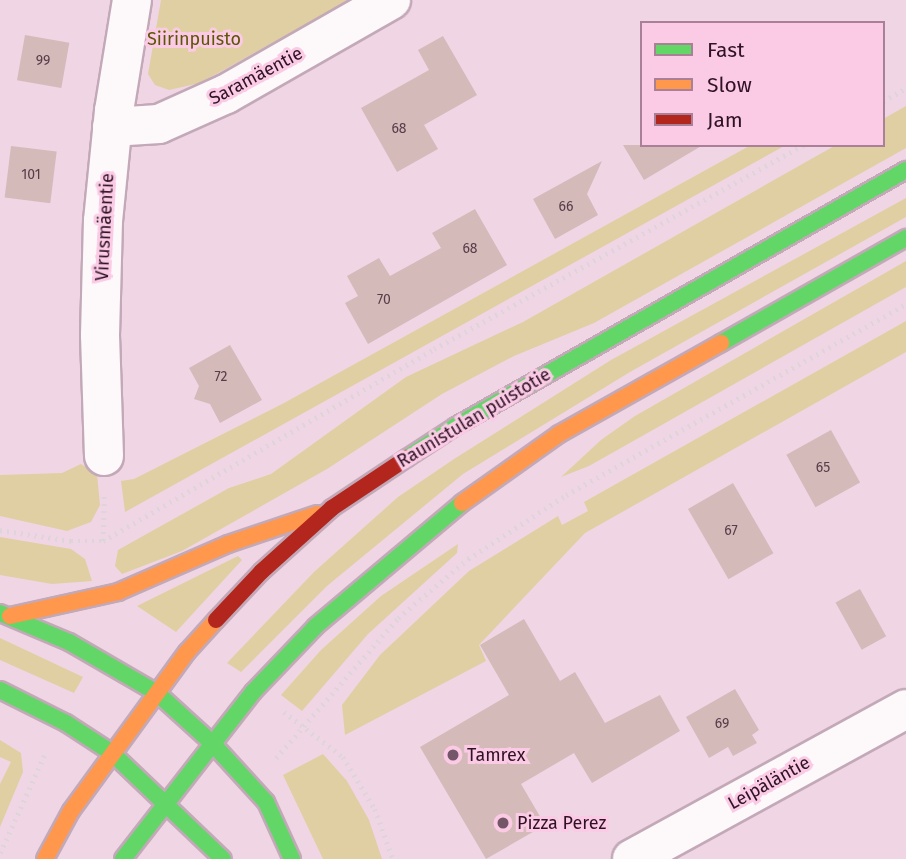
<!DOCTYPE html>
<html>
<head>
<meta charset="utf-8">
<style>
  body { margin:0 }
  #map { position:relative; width:906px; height:859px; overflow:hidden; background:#f0d5e4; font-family:"Fira Sans",sans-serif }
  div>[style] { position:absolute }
  .green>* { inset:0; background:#e0cfa3 }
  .building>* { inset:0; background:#d5baba; transform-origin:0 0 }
  .path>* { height:4.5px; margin-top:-2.25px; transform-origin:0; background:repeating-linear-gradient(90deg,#ddd5da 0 2px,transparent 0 7px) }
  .roads { filter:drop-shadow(2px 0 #c3a9b8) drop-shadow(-2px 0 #c3a9b8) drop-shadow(0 2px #c3a9b8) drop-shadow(0 -2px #c3a9b8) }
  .street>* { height:38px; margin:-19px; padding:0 19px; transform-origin:19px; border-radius:19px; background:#fdf9fb }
  .fast>* { height:16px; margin:-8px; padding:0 8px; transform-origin:8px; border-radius:8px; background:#63d668 }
  .slow>* { height:16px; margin:-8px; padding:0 8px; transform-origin:8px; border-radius:8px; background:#ff974d }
  .jam>* { height:16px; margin:-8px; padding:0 8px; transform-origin:8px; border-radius:8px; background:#b3261e }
  .dots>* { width:19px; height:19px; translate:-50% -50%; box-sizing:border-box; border:4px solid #fbcae5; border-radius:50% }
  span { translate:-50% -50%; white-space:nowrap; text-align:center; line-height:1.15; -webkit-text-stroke:6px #fbcae5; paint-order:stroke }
  .number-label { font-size:14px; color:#583c4a }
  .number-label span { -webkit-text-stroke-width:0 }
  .park-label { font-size:18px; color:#5d5605 }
  .street-label { font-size:18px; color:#2f1224 }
  .poi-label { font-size:18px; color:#2f1224 }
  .left { translate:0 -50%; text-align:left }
  .legend { position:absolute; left:640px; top:21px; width:245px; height:126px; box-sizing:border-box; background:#fbcae5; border:2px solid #a98098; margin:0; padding:9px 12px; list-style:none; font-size:21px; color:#2f1224 }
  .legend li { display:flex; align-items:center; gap:14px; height:35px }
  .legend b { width:35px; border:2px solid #a98098 }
</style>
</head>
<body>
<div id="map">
  <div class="green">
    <div style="clip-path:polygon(161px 0,350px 0,200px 83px,169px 90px,155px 85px,148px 74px)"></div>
    <div style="clip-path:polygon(906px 106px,906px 148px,594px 323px,514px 356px,442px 394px,327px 469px,182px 551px,122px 574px,115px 566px,118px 550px,229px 488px,271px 474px,406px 377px,523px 322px,836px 145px,883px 145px,883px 119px)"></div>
    <div style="clip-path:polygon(751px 145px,786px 145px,125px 512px,121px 481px,134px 479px,284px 403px)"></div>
    <div style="clip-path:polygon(906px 198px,906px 217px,630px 372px,463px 474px,327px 586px,241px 672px,227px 663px,314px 572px,398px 497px,454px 459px,611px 360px)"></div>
    <div style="clip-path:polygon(906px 261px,906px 287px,589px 466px,561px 477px,601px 440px,635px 416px)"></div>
    <div style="clip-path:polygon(906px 321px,906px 352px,585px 533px,479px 645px,486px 661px,345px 735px,342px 705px,380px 655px,469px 571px,558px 516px,562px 525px,588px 511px,584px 502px)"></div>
    <div style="clip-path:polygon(81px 464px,97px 474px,100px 505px,91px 522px,67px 531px,0 516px,0 475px,62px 473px)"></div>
    <div style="clip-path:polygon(0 537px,71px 549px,85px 559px,92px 581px,52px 584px,0 575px)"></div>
    <div style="clip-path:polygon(458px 544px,457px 553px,368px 634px,302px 711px,281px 695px,321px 650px,381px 596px)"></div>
    <div style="clip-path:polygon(238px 556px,242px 560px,176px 632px,137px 606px)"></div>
    <div style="clip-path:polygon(0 638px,83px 677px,74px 693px,0 660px)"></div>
    <div style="clip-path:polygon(0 740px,21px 753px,23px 772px,0 827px,0 784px,11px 762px,0 757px)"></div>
    <div style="clip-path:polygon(323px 754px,347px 781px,369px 820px,382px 859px,323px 859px,283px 775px)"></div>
  </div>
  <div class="building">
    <div style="left:25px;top:35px;width:45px;height:46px;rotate:10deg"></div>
    <div style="clip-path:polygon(443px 36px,477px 95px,424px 125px,438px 149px,397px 172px,361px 108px,429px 70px,418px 50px)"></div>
    <div style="clip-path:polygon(623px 145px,703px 145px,644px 180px)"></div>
    <div style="left:11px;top:146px;width:46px;height:52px;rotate:7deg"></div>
    <div style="clip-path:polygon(602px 161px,587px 194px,598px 215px,555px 239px,533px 199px)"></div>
    <div style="clip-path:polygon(475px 209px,507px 265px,368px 344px,345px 303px,358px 296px,347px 276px,379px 258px,390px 276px,441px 248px,432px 233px)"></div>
    <div style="clip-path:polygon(230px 345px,262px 400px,220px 423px,210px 404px,194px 399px,199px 386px,189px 368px)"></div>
    <div style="left:831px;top:430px;width:60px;height:51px;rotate:61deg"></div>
    <div style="left:733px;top:483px;width:81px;height:52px;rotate:60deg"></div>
    <div style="left:860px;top:589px;width:54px;height:28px;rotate:61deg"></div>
    <div style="clip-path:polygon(524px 619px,560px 681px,575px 672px,605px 723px,660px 695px,680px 731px,592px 783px,574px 753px,521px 784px,545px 825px,486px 859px,420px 747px,509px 695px,480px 645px)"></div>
    <div style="clip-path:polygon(735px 689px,759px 730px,752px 735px,757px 743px,733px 756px,728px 747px,709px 758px,686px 717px)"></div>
  </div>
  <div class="path">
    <div style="left:883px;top:101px;width:26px;rotate:-29deg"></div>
    <div style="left:0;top:530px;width:72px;rotate:8.8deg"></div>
    <div style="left:71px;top:541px;width:32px"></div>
    <div style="left:103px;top:541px;width:383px;rotate:-30.1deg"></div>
    <div style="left:434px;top:349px;width:423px;rotate:-28.9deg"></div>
    <div style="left:103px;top:541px;width:49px;rotate:-88.8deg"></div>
    <div style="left:284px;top:712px;width:74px;rotate:37.3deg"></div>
    <div style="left:343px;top:757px;width:61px;rotate:58.4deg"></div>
    <div style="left:375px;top:809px;width:53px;rotate:70.2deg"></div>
    <div style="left:276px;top:758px;width:186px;rotate:-48.9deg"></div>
    <div style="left:398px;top:618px;width:92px;rotate:-40.1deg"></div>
    <div style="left:468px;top:559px;width:117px;rotate:-33.1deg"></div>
    <div style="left:566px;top:495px;width:390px;rotate:-29.3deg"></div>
    <div style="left:0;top:853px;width:109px;rotate:-65.6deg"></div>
  </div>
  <div class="roads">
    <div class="street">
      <div style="left:112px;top:127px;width:47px;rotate:-3.7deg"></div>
      <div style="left:159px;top:124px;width:73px;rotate:-24.1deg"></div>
      <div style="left:226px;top:94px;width:190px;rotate:-29.7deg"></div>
      <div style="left:104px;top:456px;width:121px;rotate:-91.9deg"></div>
      <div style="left:100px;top:335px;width:114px;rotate:-88.5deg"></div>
      <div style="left:103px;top:221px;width:111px;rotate:-84.3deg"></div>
      <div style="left:114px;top:111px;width:112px;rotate:-80.8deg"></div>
      <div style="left:632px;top:859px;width:312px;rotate:-28.7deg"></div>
    </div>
    <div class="fast">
      <div style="left:721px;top:343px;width:213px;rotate:-29.6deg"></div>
      <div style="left:407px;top:458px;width:59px;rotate:-33.1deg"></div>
      <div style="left:456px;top:426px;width:518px;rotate:-29.64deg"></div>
      <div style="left:0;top:613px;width:75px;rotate:22.8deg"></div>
      <div style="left:69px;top:642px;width:102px;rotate:30.1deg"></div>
      <div style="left:157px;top:693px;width:76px;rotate:42.3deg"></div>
      <div style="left:213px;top:744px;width:79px;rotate:47.6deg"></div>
      <div style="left:266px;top:802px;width:63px;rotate:65.5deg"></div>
      <div style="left:0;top:690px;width:74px;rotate:26.6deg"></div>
      <div style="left:66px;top:723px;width:55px;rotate:33.1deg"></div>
      <div style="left:112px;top:753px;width:153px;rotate:43.7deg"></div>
      <div style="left:123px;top:859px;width:212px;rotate:-52.1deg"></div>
      <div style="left:253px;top:692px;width:91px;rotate:-46.3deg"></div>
      <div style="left:316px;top:626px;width:191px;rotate:-40.1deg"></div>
    </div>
    <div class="slow">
      <div style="left:462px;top:503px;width:119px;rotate:-35.4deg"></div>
      <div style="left:559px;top:434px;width:186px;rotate:-29.3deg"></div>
      <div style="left:10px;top:616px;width:111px;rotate:-12.5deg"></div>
      <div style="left:118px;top:592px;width:120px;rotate:-23.6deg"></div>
      <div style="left:228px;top:544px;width:94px;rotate:-18.6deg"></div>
      <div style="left:45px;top:859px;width:55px;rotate:-61.6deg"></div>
      <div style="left:71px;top:811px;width:197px;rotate:-53.9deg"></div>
      <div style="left:187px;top:652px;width:43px;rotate:-47.8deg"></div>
    </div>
    <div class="jam">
      <div style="left:216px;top:620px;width:66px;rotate:-46.8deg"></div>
      <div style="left:261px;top:572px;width:96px;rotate:-42deg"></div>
      <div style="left:332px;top:508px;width:90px;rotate:-33.7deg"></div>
    </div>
  </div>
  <div class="dots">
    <div style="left:453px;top:755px;background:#735667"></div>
    <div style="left:503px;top:823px;background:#735667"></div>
  </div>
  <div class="number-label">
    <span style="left:43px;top:61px">99</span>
    <span style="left:399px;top:129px">68</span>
    <span style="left:31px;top:175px">101</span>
    <span style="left:566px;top:207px">66</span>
    <span style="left:470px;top:249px">68</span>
    <span style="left:384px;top:300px">70</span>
    <span style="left:221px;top:377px">72</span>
    <span style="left:823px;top:468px">65</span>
    <span style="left:731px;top:531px">67</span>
    <span style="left:722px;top:724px">69</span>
  </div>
  <div class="park-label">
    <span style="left:194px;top:39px">Siirinpuisto</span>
  </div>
  <div class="street-label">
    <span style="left:256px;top:76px;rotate:-28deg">Saramäentie</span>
    <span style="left:105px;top:227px;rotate:-87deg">Virusmäentie</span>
    <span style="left:474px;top:418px;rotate:-31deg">Raunistulan puistotie</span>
    <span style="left:769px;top:783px;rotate:-29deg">Leipäläntie</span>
  </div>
  <div class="poi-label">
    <span class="left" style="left:467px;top:755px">Tamrex</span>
    <span class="left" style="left:517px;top:823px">Pizza Perez</span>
  </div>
  <ul class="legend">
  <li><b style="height:9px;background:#63d668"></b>Fast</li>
  <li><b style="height:9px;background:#ff974d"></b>Slow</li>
  <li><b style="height:9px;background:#b3261e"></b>Jam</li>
  </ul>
</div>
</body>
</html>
